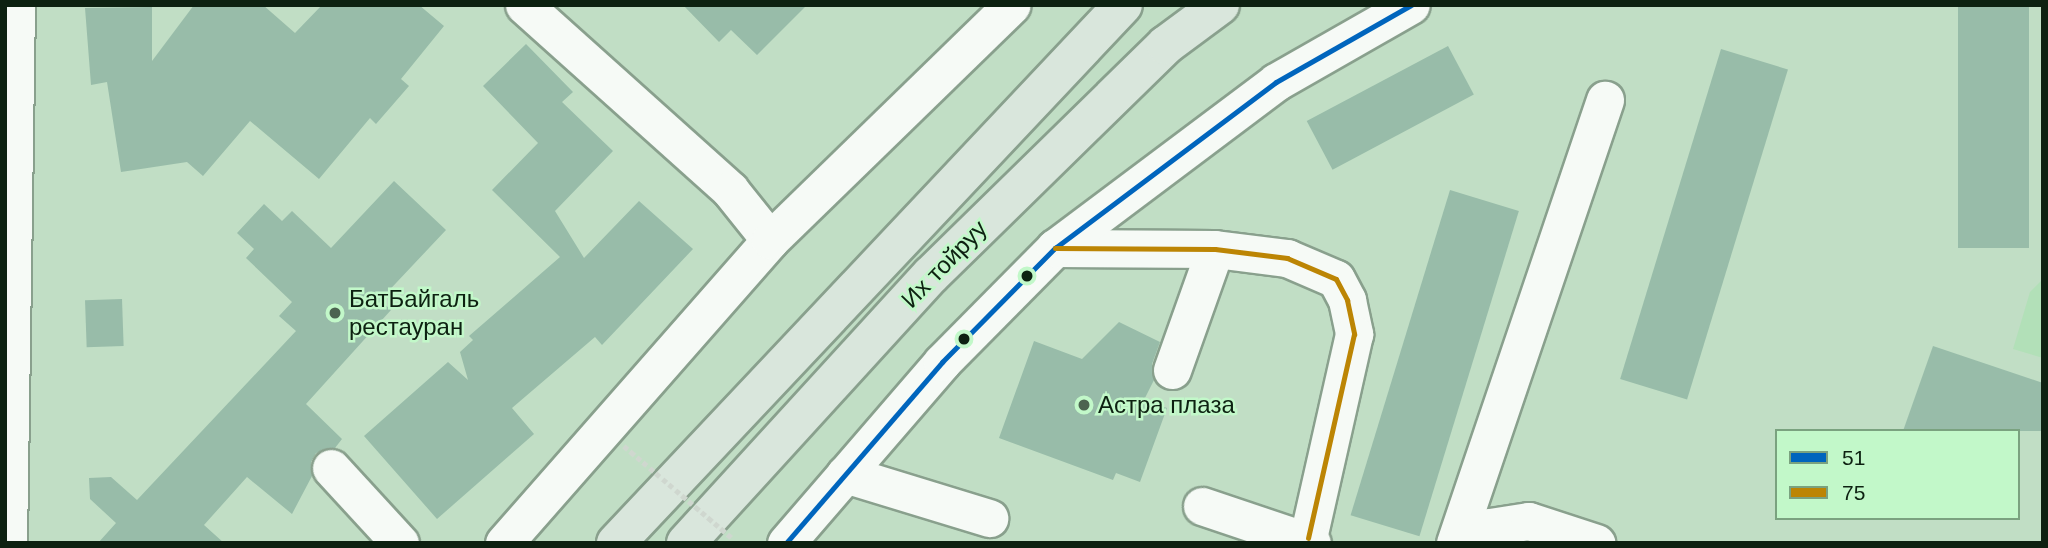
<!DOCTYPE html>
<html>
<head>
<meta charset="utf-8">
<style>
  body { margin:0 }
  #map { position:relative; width:2048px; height:548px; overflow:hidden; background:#c1dec5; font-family:Arial,sans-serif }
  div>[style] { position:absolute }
  .built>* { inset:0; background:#b2e0b8 }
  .building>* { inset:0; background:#98bca9; transform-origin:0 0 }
  .roads { filter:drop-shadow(2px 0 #89a08d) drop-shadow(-2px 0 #89a08d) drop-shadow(0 2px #89a08d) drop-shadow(0 -2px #89a08d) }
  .minor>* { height:37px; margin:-18.5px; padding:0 18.5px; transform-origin:18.5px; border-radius:18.5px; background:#f6faf6 }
  .major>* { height:38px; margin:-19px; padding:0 19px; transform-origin:19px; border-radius:19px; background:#d9e6dc }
  .path-bridge>* { height:4.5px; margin-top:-2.25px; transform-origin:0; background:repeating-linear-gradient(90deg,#cfd7cf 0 5px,transparent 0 8.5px) }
  .bus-1>* { height:5px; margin:-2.5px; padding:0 2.5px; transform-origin:2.5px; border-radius:2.5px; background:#0065bd }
  .bus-2>* { height:5px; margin:-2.5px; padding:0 2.5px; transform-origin:2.5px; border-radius:2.5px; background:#bc8504 }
  .dots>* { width:19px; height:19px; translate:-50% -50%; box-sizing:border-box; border:4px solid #c2f8c9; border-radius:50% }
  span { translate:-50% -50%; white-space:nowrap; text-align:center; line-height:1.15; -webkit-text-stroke:5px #c2f8c9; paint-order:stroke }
  .street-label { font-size:24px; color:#0d2111 }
  .poi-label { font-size:24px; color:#0d2111 }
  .left { translate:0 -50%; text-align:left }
  .frame { position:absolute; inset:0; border:7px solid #0d2111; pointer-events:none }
  .legend { position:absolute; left:1775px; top:429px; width:245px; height:91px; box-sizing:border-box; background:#c2f8c9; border:2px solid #7aa27f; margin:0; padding:9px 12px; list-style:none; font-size:21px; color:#0d2111 }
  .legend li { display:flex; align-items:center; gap:14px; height:35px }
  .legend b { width:35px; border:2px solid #7aa27f }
</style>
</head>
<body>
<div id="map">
  <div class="built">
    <div style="clip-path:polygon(2043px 279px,2043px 358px,2013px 349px,2030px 292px)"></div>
  </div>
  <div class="building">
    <div style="clip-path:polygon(194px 5px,263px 5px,295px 33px,322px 5px,419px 5px,444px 26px,401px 79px,409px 86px,376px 124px,370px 118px,319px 179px,250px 121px,203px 176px,187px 162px,121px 172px,107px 82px,91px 85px,85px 8px,152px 7px,152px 61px)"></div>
    <div style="clip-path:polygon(683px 5px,807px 5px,757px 55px,731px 30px,719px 42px)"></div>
    <div style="left:1958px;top:5px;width:71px;height:243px"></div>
    <div style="clip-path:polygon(526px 44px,573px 92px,562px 102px,613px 151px,555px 211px,584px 258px,639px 201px,693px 249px,602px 345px,595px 337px,512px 408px,534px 434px,437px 519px,364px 436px,448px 362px,468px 380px,460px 352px,473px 340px,469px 336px,560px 257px,492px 190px,538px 143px,483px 86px)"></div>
    <div style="left:1448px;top:46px;width:55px;height:160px;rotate:62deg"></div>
    <div style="left:1721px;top:49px;width:70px;height:345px;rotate:17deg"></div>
    <div style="clip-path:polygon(394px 181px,446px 230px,380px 300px,391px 310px,306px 404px,342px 439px,335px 448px,316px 453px,311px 462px,312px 476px,292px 514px,247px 477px,204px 525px,224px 543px,98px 543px,116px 523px,90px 499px,89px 478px,111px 477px,137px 500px,296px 331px,279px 316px,292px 302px,246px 258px,254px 249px,237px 233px,264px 204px,282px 221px,292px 211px,331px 248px)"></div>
    <div style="left:1450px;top:190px;width:72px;height:340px;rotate:17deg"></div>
    <div style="left:122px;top:299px;width:47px;height:37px;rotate:88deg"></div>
    <div style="clip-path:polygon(1119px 322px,1160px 342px,1152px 364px,1154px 380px,1144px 400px,1167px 408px,1140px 482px,1116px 473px,1113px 480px,999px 438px,1034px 341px,1082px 359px)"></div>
    <div style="clip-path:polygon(1933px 346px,2043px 383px,2043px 431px,1903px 431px)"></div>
  </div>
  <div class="roads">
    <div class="minor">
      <div style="left:524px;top:5px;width:277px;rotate:41.9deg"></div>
      <div style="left:730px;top:190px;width:64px;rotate:51.3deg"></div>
      <div style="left:1055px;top:248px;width:160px;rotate:0.4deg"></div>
      <div style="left:1215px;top:249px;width:73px;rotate:7.1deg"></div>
      <div style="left:1287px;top:258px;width:53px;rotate:23.2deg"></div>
      <div style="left:1336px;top:279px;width:24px;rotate:62deg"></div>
      <div style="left:1347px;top:300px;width:35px;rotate:78deg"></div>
      <div style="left:1354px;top:334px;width:209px;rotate:102.7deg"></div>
      <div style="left:1172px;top:370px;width:128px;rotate:-70.4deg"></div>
      <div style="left:331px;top:468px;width:102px;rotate:47.4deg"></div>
      <div style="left:845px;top:474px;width:151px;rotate:17deg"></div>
      <div style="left:1202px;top:506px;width:116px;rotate:18.6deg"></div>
      <div style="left:8px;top:543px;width:538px;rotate:-89.15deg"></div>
      <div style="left:504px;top:543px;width:403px;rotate:-48.7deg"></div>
      <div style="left:770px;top:240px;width:337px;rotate:-44.2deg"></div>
      <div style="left:786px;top:543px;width:239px;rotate:-49.2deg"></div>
      <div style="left:942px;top:362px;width:161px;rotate:-45.3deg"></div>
      <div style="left:1055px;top:248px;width:276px;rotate:-36.9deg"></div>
      <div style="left:1276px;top:82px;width:155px;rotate:-29.7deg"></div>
      <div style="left:1455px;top:543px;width:468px;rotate:-71.3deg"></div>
      <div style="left:1463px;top:543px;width:31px;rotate:-31deg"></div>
      <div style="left:1490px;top:527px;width:39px;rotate:-9deg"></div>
      <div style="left:1529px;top:521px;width:71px;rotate:18.2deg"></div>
    </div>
    <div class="major">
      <div style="left:616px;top:543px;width:739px;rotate:-46.7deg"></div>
      <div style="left:686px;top:543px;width:363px;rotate:-47.6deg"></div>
      <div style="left:931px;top:275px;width:329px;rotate:-44.4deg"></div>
      <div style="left:1166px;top:45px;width:67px;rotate:-36.5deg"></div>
    </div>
  </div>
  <div class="path-bridge">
    <div style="left:624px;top:446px;width:142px;rotate:40.4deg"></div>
  </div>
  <div class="bus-1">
    <div style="left:786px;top:543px;width:239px;rotate:-49.2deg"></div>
    <div style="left:942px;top:362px;width:161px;rotate:-45.3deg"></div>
    <div style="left:1055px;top:248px;width:276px;rotate:-36.9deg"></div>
    <div style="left:1276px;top:82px;width:155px;rotate:-29.7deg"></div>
  </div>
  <div class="bus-2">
    <div style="left:1055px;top:248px;width:160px;rotate:0.4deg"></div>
    <div style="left:1215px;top:249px;width:73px;rotate:7.1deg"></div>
    <div style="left:1287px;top:258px;width:53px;rotate:23.2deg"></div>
    <div style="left:1336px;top:279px;width:24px;rotate:62deg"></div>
    <div style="left:1347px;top:300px;width:35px;rotate:78deg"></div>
    <div style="left:1354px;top:334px;width:209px;rotate:102.7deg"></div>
  </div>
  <div class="dots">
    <div style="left:1027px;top:276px;background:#0d2111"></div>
    <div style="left:335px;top:313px;background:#4c6350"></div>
    <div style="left:964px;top:339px;background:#0d2111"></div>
    <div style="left:1084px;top:405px;background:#4c6350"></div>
  </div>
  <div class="street-label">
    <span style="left:944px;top:264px;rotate:-46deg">Их тойруу</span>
  </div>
  <div class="poi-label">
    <span class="left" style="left:349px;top:313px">БатБайгаль<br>рестауран</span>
    <span class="left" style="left:1098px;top:405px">Астра плаза</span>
  </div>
  <div class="frame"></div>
  <ul class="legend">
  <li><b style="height:9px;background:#0065bd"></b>51</li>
  <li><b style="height:9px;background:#bc8504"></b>75</li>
  </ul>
</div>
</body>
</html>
